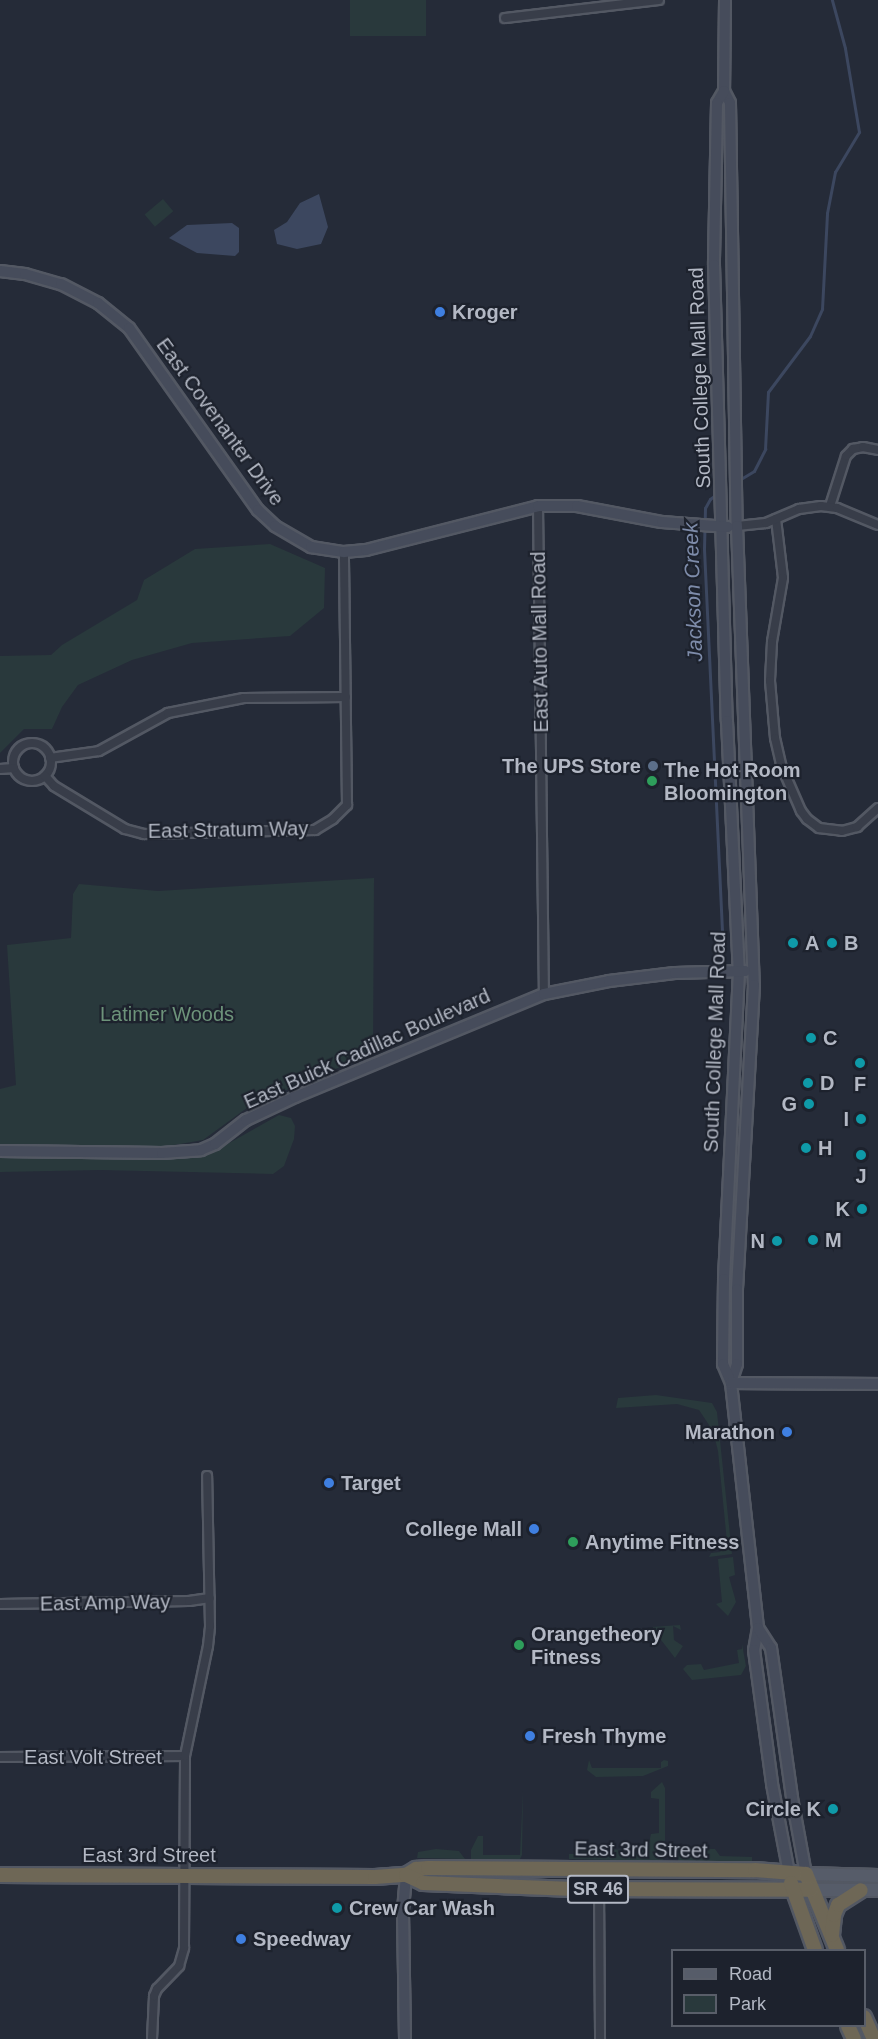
<!DOCTYPE html>
<html>
<head>
<meta charset="utf-8">
<style>
  body { margin:0 }
  #map { position:relative; width:878px; height:2039px; overflow:hidden; background:#252b38; font-family:Arial,sans-serif }
  div>[style] { position:absolute }
  .green>* { inset:0; background:#29393c; transform-origin:0 0 }
  .water>* { inset:0; background:#3c475f }
  .stream>* { height:3px; margin:-1.5px; padding:0 1.5px; transform-origin:1.5px; border-radius:1.5px; background:#3c475f }
  .roads { filter:drop-shadow(2px 0 #535863) drop-shadow(-2px 0 #535863) drop-shadow(0 2px #535863) drop-shadow(0 -2px #535863) }
  .street>* { height:8px; margin:-4px; padding:0 4px; transform-origin:4px; border-radius:4px; background:#383d49 }
  .street>.ring { margin:-4px; padding:0; box-sizing:content-box; background:none; border:8px solid #383d49; border-radius:50% }
  .secondary>* { height:10px; margin:-5px; padding:0 5px; transform-origin:5px; border-radius:5px; background:#464c5b }
  .primary>* { height:12px; margin:-6px; padding:0 6px; transform-origin:6px; border-radius:6px; background:#565c69 }
  .highway>* { height:14px; margin:-7px; padding:0 7px; transform-origin:7px; border-radius:7px; background:#6e6756 }
  .dots>* { width:16px; height:16px; translate:-50% -50%; box-sizing:border-box; border:3px solid #1d222d; border-radius:50% }
  span { translate:-50% -50%; white-space:nowrap; text-align:center; line-height:1.15; -webkit-text-stroke:4.5px #1d222d; paint-order:stroke }
  .shield-label span { padding:2px 4px; background:#1d222d; border:2px solid; border-radius:4px; -webkit-text-stroke-width:0 }
  .shield-label { font-size:18px; color:#b3b8c4; font-weight:700 }
  .poi-label { font-size:20px; color:#b3b8c4; font-weight:700 }
  .left { translate:0 -50%; text-align:left }
  .right { translate:-100% -50%; text-align:right }
  .street-label { font-size:20px; color:#b3b8c4 }
  .park-label { font-size:20px; color:#6d937a }
  .water-label { font-size:21px; color:#7e8caa; font-style:italic }
  .legend { position:absolute; left:671px; top:1949px; width:195px; height:78px; box-sizing:border-box; background:#1d222d; border:2px solid #595e69; margin:0; padding:8px 10px; list-style:none; font-size:18px; color:#b3b8c4 }
  .legend li { display:flex; align-items:center; gap:12px; height:30px }
  .legend b { width:30px; border:2px solid #595e69 }
</style>
</head>
<body>
<div id="map">
  <div class="green">
    <div style="left:350px;top:0;width:76px;height:36px"></div>
    <div style="left:163px;top:199px;width:16px;height:24px;rotate:50deg"></div>
    <div style="clip-path:polygon(270px 544px,325px 568px,324px 608px,290px 636px,192px 643px,132px 660px,78px 685px,62px 707px,52px 729px,24px 729px,0 753px,0 656px,51px 655px,62px 645px,137px 600px,144px 580px,195px 549px)"></div>
    <div style="clip-path:polygon(374px 878px,373px 1053px,251px 1105px,203px 1140px,157px 1148px,0 1145px,0 1089px,16px 1085px,7px 945px,71px 938px,73px 894px,79px 884px,158px 891px)"></div>
    <div style="clip-path:polygon(279px 1115px,291px 1118px,295px 1126px,294px 1139px,284px 1166px,273px 1174px,100px 1170px,0 1172px,0 1157px,5px 1157px,191px 1158px,215px 1151px)"></div>
    <div style="clip-path:polygon(656px 1395px,712px 1403px,717px 1412px,732px 1554px,709px 1557px,711px 1553px,720px 1552px,727px 1542px,718px 1451px,713px 1431px,699px 1410px,677px 1404px,616px 1408px,618px 1398px)"></div>
    <div style="clip-path:polygon(733px 1557px,735px 1575px,729px 1577px,736px 1602px,728px 1616px,716px 1604px,722px 1602px,718px 1559px)"></div>
    <div style="clip-path:polygon(680px 1625px,681px 1630px,673px 1626px,674px 1640px,683px 1646px,675px 1658px,651px 1627px)"></div>
    <div style="clip-path:polygon(742px 1644px,746px 1666px,741px 1675px,692px 1680px,683px 1669px,687px 1665px,701px 1664px,704px 1670px,739px 1663px,737px 1650px,742px 1649px)"></div>
    <div style="clip-path:polygon(664px 1760px,668px 1761px,668px 1766px,643px 1776px,596px 1777px,587px 1770px,589px 1760px,592px 1768px,661px 1768px,661px 1762px)"></div>
    <div style="clip-path:polygon(662px 1782px,665px 1788px,665px 1856px,662px 1861px,569px 1859px,569px 1854px,578px 1854px,584px 1849px,643px 1850px,648px 1848px,651px 1834px,659px 1833px,659px 1799px,651px 1798px,651px 1792px)"></div>
    <div style="clip-path:polygon(523px 1790px,522px 1855px,520px 1859px,471px 1859px,471px 1850px,478px 1836px,483px 1836px,483px 1855px,520px 1855px)"></div>
    <div style="clip-path:polygon(676px 1848px,715px 1849px,720px 1856px,752px 1857px,752px 1861px,678px 1861px)"></div>
    <div style="clip-path:polygon(436px 1849px,459px 1851px,465px 1859px,417px 1858px,418px 1852px)"></div>
  </div>
  <div class="water">
    <div style="clip-path:polygon(319px 194px,328px 227px,321px 244px,297px 249px,277px 244px,274px 230px,287px 222px,300px 203px)"></div>
    <div style="clip-path:polygon(232px 223px,239px 228px,239px 252px,235px 256px,197px 253px,169px 238px,187px 225px)"></div>
  </div>
  <div class="stream">
    <div style="left:739px;top:480px;width:17px;rotate:-31deg"></div>
    <div style="left:754px;top:471px;width:25px;rotate:-63deg"></div>
    <div style="left:765px;top:449px;width:57px;rotate:-87deg"></div>
    <div style="left:768px;top:392px;width:70px;rotate:-53.1deg"></div>
    <div style="left:810px;top:336px;width:30px;rotate:-66deg"></div>
    <div style="left:822px;top:309px;width:96px;rotate:-87deg"></div>
    <div style="left:827px;top:213px;width:42px;rotate:-79deg"></div>
    <div style="left:835px;top:172px;width:47px;rotate:-59deg"></div>
    <div style="left:859px;top:132px;width:85px;rotate:-99.5deg"></div>
    <div style="left:845px;top:48px;width:50px;rotate:-105.2deg"></div>
    <div style="left:718px;top:493px;width:10px;rotate:143deg"></div>
    <div style="left:710px;top:499px;width:10px;rotate:119deg"></div>
    <div style="left:705px;top:508px;width:41px;rotate:91.4deg"></div>
    <div style="left:704px;top:549px;width:402px;rotate:87.3deg"></div>
  </div>
  <div class="roads">
    <div class="street">
      <div style="left:505px;top:18px;width:155px;rotate:-6.7deg"></div>
      <div style="left:538px;top:506px;width:488px;rotate:89.3deg"></div>
      <div style="left:830px;top:506px;width:52px;rotate:-72.3deg"></div>
      <div style="left:846px;top:456px;width:10px;rotate:-45deg"></div>
      <div style="left:853px;top:449px;width:10px;rotate:-11deg"></div>
      <div style="left:863px;top:447px;width:15px;rotate:11deg"></div>
      <div style="left:776px;top:519px;width:59px;rotate:83.2deg"></div>
      <div style="left:783px;top:578px;width:65px;rotate:99.8deg"></div>
      <div style="left:772px;top:642px;width:39px;rotate:93deg"></div>
      <div style="left:770px;top:681px;width:57px;rotate:85deg"></div>
      <div style="left:775px;top:738px;width:28px;rotate:77deg"></div>
      <div style="left:781px;top:765px;width:50px;rotate:66.5deg"></div>
      <div style="left:801px;top:811px;width:10px;rotate:53deg"></div>
      <div style="left:807px;top:819px;width:15px;rotate:37deg"></div>
      <div style="left:819px;top:828px;width:23px;rotate:7deg"></div>
      <div style="left:842px;top:831px;width:16px;rotate:-15deg"></div>
      <div style="left:857px;top:827px;width:28px;rotate:-42deg"></div>
      <div style="left:737px;top:526px;width:29px;rotate:-6deg"></div>
      <div style="left:766px;top:523px;width:36px;rotate:-23deg"></div>
      <div style="left:799px;top:509px;width:22px;rotate:-8deg"></div>
      <div style="left:821px;top:506px;width:16px;rotate:7deg"></div>
      <div style="left:837px;top:508px;width:44px;rotate:22.5deg"></div>
      <div class="ring" style="left:13px;top:743px;width:30px;height:30px"></div>
      <div style="left:50px;top:758px;width:49px;rotate:-8.1deg"></div>
      <div style="left:99px;top:751px;width:79px;rotate:-28.8deg"></div>
      <div style="left:168px;top:713px;width:77px;rotate:-11.2deg"></div>
      <div style="left:244px;top:698px;width:102px;rotate:-0.6deg"></div>
      <div style="left:0;top:769px;width:14px;rotate:-4deg"></div>
      <div style="left:45px;top:776px;width:13px;rotate:48deg"></div>
      <div style="left:54px;top:786px;width:83px;rotate:31.2deg"></div>
      <div style="left:125px;top:829px;width:20px;rotate:15deg"></div>
      <div style="left:144px;top:834px;width:171px;rotate:-1.3deg"></div>
      <div style="left:315px;top:830px;width:21px;rotate:-31deg"></div>
      <div style="left:333px;top:819px;width:20px;rotate:-45deg"></div>
      <div style="left:347px;top:805px;width:253px;rotate:-90.7deg"></div>
      <div style="left:0;top:1604px;width:189px;rotate:-0.9deg"></div>
      <div style="left:189px;top:1601px;width:21px;rotate:-8deg"></div>
      <div style="left:0;top:1757px;width:185px;rotate:-0.3deg"></div>
      <div style="left:599px;top:1889px;width:150px;rotate:89.6deg"></div>
      <div style="left:152px;top:2039px;width:43px;rotate:-87.3deg"></div>
      <div style="left:154px;top:1996px;width:8px;rotate:-67deg"></div>
      <div style="left:157px;top:1989px;width:32px;rotate:-46deg"></div>
      <div style="left:179px;top:1966px;width:19px;rotate:-74deg"></div>
      <div style="left:184px;top:1948px;width:192px;rotate:-89.7deg"></div>
      <div style="left:185px;top:1756px;width:112px;rotate:-78.2deg"></div>
      <div style="left:208px;top:1646px;width:20px;rotate:-84deg"></div>
      <div style="left:210px;top:1626px;width:150px;rotate:-91.1deg"></div>
    </div>
    <div class="secondary">
      <div style="left:725px;top:0;width:91px;rotate:90.6deg"></div>
      <div style="left:724px;top:91px;width:13px;rotate:63deg"></div>
      <div style="left:730px;top:103px;width:423px;rotate:89.1deg"></div>
      <div style="left:737px;top:526px;width:459px;rotate:87.9deg"></div>
      <div style="left:754px;top:985px;width:304px;rotate:93.2deg"></div>
      <div style="left:737px;top:1289px;width:75px;rotate:90deg"></div>
      <div style="left:737px;top:1364px;width:20px;rotate:108deg"></div>
      <div style="left:724px;top:91px;width:14px;rotate:120deg"></div>
      <div style="left:717px;top:103px;width:162px;rotate:91.1deg"></div>
      <div style="left:714px;top:265px;width:456px;rotate:88.4deg"></div>
      <div style="left:727px;top:721px;width:250px;rotate:87.3deg"></div>
      <div style="left:739px;top:971px;width:308px;rotate:92.8deg"></div>
      <div style="left:724px;top:1279px;width:85px;rotate:90.7deg"></div>
      <div style="left:723px;top:1364px;width:21px;rotate:67deg"></div>
      <div style="left:731px;top:1383px;width:246px;rotate:83.7deg"></div>
      <div style="left:758px;top:1628px;width:22px;rotate:100deg"></div>
      <div style="left:754px;top:1650px;width:135px;rotate:82.3deg"></div>
      <div style="left:772px;top:1784px;width:91px;rotate:79.2deg"></div>
      <div style="left:0;top:271px;width:25px;rotate:7deg"></div>
      <div style="left:25px;top:274px;width:37px;rotate:16deg"></div>
      <div style="left:61px;top:284px;width:42px;rotate:27.2deg"></div>
      <div style="left:98px;top:303px;width:40px;rotate:39deg"></div>
      <div style="left:129px;top:328px;width:223px;rotate:54.7deg"></div>
      <div style="left:258px;top:510px;width:23px;rotate:43deg"></div>
      <div style="left:275px;top:526px;width:42px;rotate:30.3deg"></div>
      <div style="left:311px;top:547px;width:33px;rotate:9deg"></div>
      <div style="left:344px;top:552px;width:22px;rotate:-5deg"></div>
      <div style="left:366px;top:550px;width:178px;rotate:-14.3deg"></div>
      <div style="left:538px;top:506px;width:39px"></div>
      <div style="left:577px;top:506px;width:86px;rotate:10.7deg"></div>
      <div style="left:662px;top:522px;width:66px;rotate:4.3deg"></div>
      <div style="left:0;top:1151px;width:162px;rotate:0.7deg"></div>
      <div style="left:162px;top:1153px;width:39px;rotate:-4deg"></div>
      <div style="left:201px;top:1150px;width:15px;rotate:-23deg"></div>
      <div style="left:215px;top:1144px;width:39px;rotate:-38deg"></div>
      <div style="left:246px;top:1120px;width:54px;rotate:-25.1deg"></div>
      <div style="left:295px;top:1097px;width:269px;rotate:-22.5deg"></div>
      <div style="left:544px;top:994px;width:66px;rotate:-11.3deg"></div>
      <div style="left:609px;top:981px;width:66px;rotate:-6.9deg"></div>
      <div style="left:675px;top:973px;width:70px;rotate:-1.6deg"></div>
      <div style="left:731px;top:1383px;width:147px;rotate:0.4deg"></div>
      <div style="left:758px;top:1628px;width:24px;rotate:57deg"></div>
      <div style="left:771px;top:1648px;width:151px;rotate:82deg"></div>
      <div style="left:792px;top:1798px;width:77px;rotate:79.6deg"></div>
      <div style="left:405px;top:2039px;width:129px;rotate:-90.9deg"></div>
      <div style="left:403px;top:1910px;width:35px;rotate:-85deg"></div>
    </div>
    <div class="primary">
      <div style="left:806px;top:1874px;width:72px;rotate:1.6deg"></div>
      <div style="left:811px;top:1890px;width:67px"></div>
    </div>
    <div class="highway">
      <div style="left:0;top:1875px;width:375px;rotate:0.3deg"></div>
      <div style="left:375px;top:1877px;width:31px;rotate:-4deg"></div>
      <div style="left:406px;top:1875px;width:12px;rotate:-31deg"></div>
      <div style="left:416px;top:1869px;width:12px;rotate:-5deg"></div>
      <div style="left:428px;top:1868px;width:327px;rotate:0.4deg"></div>
      <div style="left:755px;top:1870px;width:51px;rotate:4.5deg"></div>
      <div style="left:806px;top:1874px;width:82px;rotate:67.8deg"></div>
      <div style="left:406px;top:1875px;width:19px;rotate:25deg"></div>
      <div style="left:423px;top:1883px;width:151px;rotate:2.3deg"></div>
      <div style="left:574px;top:1889px;width:237px;rotate:0.2deg"></div>
      <div style="left:791px;top:1883px;width:71px;rotate:70.3deg"></div>
      <div style="left:832px;top:1935px;width:20px;rotate:-84deg"></div>
      <div style="left:834px;top:1915px;width:11px;rotate:-68deg"></div>
      <div style="left:838px;top:1905px;width:27px;rotate:-33deg"></div>
      <div style="left:864px;top:2017px;width:24px;rotate:66deg"></div>
      <div style="left:848px;top:2026px;width:14px;rotate:65deg"></div>
    </div>
  </div>
  <div class="dots">
    <div style="left:440px;top:312px;background:#3f7fe0"></div>
    <div style="left:653px;top:766px;background:#5c6f8a"></div>
    <div style="left:652px;top:781px;background:#2e9e5b"></div>
    <div style="left:793px;top:943px;background:#0f9aa8"></div>
    <div style="left:832px;top:943px;background:#0f9aa8"></div>
    <div style="left:811px;top:1038px;background:#0f9aa8"></div>
    <div style="left:860px;top:1063px;background:#0f9aa8"></div>
    <div style="left:808px;top:1083px;background:#0f9aa8"></div>
    <div style="left:809px;top:1104px;background:#0f9aa8"></div>
    <div style="left:861px;top:1119px;background:#0f9aa8"></div>
    <div style="left:806px;top:1148px;background:#0f9aa8"></div>
    <div style="left:861px;top:1155px;background:#0f9aa8"></div>
    <div style="left:862px;top:1209px;background:#0f9aa8"></div>
    <div style="left:813px;top:1240px;background:#0f9aa8"></div>
    <div style="left:777px;top:1241px;background:#0f9aa8"></div>
    <div style="left:787px;top:1432px;background:#3f7fe0"></div>
    <div style="left:329px;top:1483px;background:#3f7fe0"></div>
    <div style="left:534px;top:1529px;background:#3f7fe0"></div>
    <div style="left:573px;top:1542px;background:#2e9e5b"></div>
    <div style="left:519px;top:1645px;background:#2e9e5b"></div>
    <div style="left:530px;top:1736px;background:#3f7fe0"></div>
    <div style="left:833px;top:1809px;background:#0f9aa8"></div>
    <div style="left:337px;top:1908px;background:#0f9aa8"></div>
    <div style="left:241px;top:1939px;background:#3f7fe0"></div>
  </div>
  <div class="shield-label">
    <span style="left:598px;top:1889px">SR 46</span>
  </div>
  <div class="poi-label">
    <span class="left" style="left:452px;top:312px">Kroger</span>
    <span class="right" style="left:641px;top:766px">The UPS Store</span>
    <span class="left" style="left:664px;top:782px">The Hot Room<br>Bloomington</span>
    <span class="left" style="left:805px;top:943px">A</span>
    <span class="left" style="left:844px;top:943px">B</span>
    <span class="left" style="left:823px;top:1038px">C</span>
    <span class="left" style="left:820px;top:1083px">D</span>
    <span style="left:860px;top:1084px">F</span>
    <span class="right" style="left:797px;top:1104px">G</span>
    <span class="right" style="left:849px;top:1119px">I</span>
    <span class="left" style="left:818px;top:1148px">H</span>
    <span style="left:861px;top:1176px">J</span>
    <span class="right" style="left:850px;top:1209px">K</span>
    <span class="left" style="left:825px;top:1240px">M</span>
    <span class="right" style="left:765px;top:1241px">N</span>
    <span class="right" style="left:775px;top:1432px">Marathon</span>
    <span class="left" style="left:341px;top:1483px">Target</span>
    <span class="right" style="left:522px;top:1529px">College Mall</span>
    <span class="left" style="left:585px;top:1542px">Anytime Fitness</span>
    <span class="left" style="left:531px;top:1646px">Orangetheory<br>Fitness</span>
    <span class="left" style="left:542px;top:1736px">Fresh Thyme</span>
    <span class="right" style="left:821px;top:1809px">Circle K</span>
    <span class="left" style="left:349px;top:1908px">Crew Car Wash</span>
    <span class="left" style="left:253px;top:1939px">Speedway</span>
  </div>
  <div class="street-label">
    <span style="left:700px;top:378px;rotate:-92deg">South College Mall Road</span>
    <span style="left:220px;top:422px;rotate:54deg">East Covenanter Drive</span>
    <span style="left:540px;top:642px;rotate:-91deg">East Auto Mall Road</span>
    <span style="left:228px;top:830px;rotate:-1deg">East Stratum Way</span>
    <span style="left:715px;top:1042px;rotate:-88deg">South College Mall Road</span>
    <span style="left:367px;top:1049px;rotate:-24deg">East Buick Cadillac Boulevard</span>
    <span style="left:105px;top:1603px;rotate:-1deg">East Amp Way</span>
    <span style="left:93px;top:1757px">East Volt Street</span>
    <span style="left:641px;top:1850px;rotate:1deg">East 3rd Street</span>
    <span style="left:149px;top:1855px">East 3rd Street</span>
  </div>
  <div class="park-label">
    <span style="left:167px;top:1014px">Latimer Woods</span>
  </div>
  <div class="water-label">
    <span style="left:693px;top:592px;rotate:-92deg">Jackson Creek</span>
  </div>
  <ul class="legend">
  <li><b style="height:8px;background:#565c69"></b>Road</li>
  <li><b style="height:16px;background:#29393c"></b>Park</li>
  </ul>
</div>
</body>
</html>
